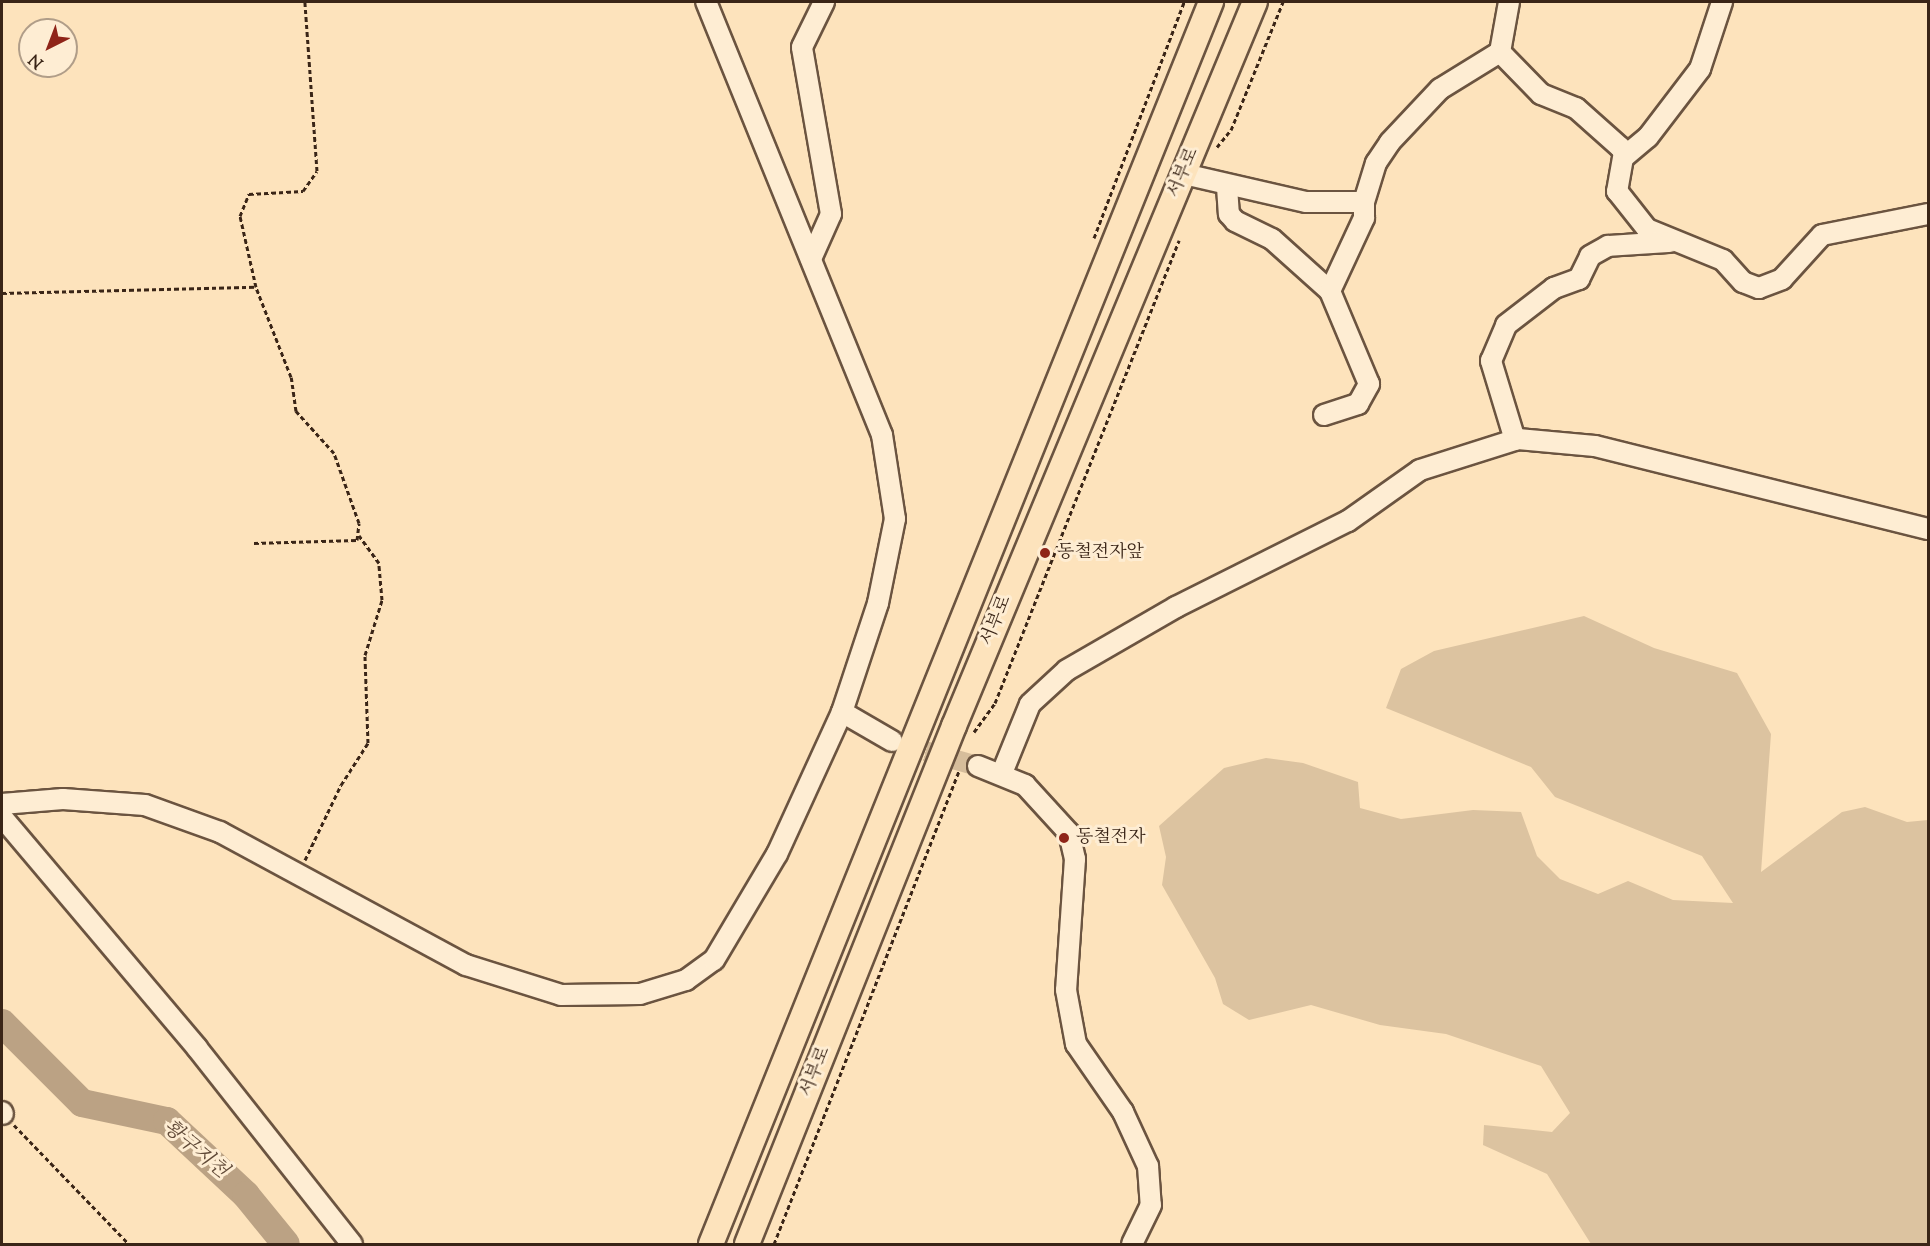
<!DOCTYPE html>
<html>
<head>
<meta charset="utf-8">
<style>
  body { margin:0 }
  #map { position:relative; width:1930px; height:1246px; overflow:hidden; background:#fde3bc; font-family:"Sorts Mill Goudy","Noto Serif KR",serif }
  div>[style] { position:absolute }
  .green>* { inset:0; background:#dcc3a0 }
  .river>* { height:28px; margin:-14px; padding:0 14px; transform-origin:14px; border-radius:14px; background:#bba284 }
  .minor-tunnel>* { height:20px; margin-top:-10px; transform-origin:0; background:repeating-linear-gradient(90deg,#d6bd9b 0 20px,transparent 0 30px) }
  .path>* { height:3px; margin-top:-1.5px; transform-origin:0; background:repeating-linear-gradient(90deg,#3a2517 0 4.5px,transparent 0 7.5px) }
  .roads { filter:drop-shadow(2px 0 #6b5440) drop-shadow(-2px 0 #6b5440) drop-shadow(0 2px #6b5440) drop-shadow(0 -2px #6b5440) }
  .minor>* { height:20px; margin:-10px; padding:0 10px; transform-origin:10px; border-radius:10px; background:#feedd3 }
  .major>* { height:24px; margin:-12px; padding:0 12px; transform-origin:12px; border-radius:12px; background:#fde3bc }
  .dots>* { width:16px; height:16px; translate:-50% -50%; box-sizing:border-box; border:3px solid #feedd3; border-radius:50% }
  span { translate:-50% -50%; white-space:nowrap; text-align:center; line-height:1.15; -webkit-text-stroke:6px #feedd3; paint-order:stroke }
  .street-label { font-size:18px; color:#3a2517 }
  .poi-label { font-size:18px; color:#3a2517 }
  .left { translate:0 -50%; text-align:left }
  .water-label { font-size:20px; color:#614a38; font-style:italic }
  .frame { position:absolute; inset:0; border:3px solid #3a2517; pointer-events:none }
  .north { position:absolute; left:18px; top:18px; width:60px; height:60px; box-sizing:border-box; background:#feedd3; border:2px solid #b09d88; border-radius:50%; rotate:222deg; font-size:16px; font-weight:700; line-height:24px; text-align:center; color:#3a2517 }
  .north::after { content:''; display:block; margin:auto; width:21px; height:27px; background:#8f2418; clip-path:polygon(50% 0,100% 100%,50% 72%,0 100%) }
</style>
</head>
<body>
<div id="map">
  <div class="green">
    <div style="clip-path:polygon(1584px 616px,1654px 648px,1737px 673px,1771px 734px,1761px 872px,1842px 812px,1865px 807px,1907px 822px,1928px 820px,1928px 1244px,1591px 1244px,1547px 1174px,1483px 1145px,1484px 1125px,1552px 1132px,1570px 1113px,1541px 1066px,1446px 1034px,1380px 1025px,1311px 1005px,1249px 1020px,1223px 1004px,1215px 978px,1162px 885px,1166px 857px,1159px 826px,1224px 768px,1266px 758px,1303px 763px,1358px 782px,1360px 808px,1401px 819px,1473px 810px,1521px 812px,1537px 856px,1560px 879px,1598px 894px,1628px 881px,1673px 900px,1733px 903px,1702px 856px,1555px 797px,1531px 767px,1386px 708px,1401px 669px,1434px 651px)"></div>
  </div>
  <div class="river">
    <div style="left:2px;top:1023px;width:113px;rotate:45deg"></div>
    <div style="left:82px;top:1103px;width:87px;rotate:12deg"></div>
    <div style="left:167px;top:1121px;width:108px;rotate:43.1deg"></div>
    <div style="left:246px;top:1195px;width:63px;rotate:50.8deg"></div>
  </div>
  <div class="minor-tunnel">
    <div style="left:897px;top:743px;width:84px;rotate:15.9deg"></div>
  </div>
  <div class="path">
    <div style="left:1217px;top:147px;width:22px;rotate:-51deg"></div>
    <div style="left:1231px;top:130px;width:138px;rotate:-67.9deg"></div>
    <div style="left:1094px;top:238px;width:253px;rotate:-69.1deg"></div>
    <div style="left:2px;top:293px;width:254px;rotate:-1.4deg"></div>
    <div style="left:254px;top:543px;width:103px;rotate:-1.7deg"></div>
    <div style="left:357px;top:540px;width:17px;rotate:-83deg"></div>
    <div style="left:359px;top:523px;width:74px;rotate:-109.7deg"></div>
    <div style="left:334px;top:453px;width:57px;rotate:-132.1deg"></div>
    <div style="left:296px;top:411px;width:34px;rotate:-98deg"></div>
    <div style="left:291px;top:377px;width:97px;rotate:-111.3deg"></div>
    <div style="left:256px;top:287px;width:73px;rotate:-102.7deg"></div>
    <div style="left:240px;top:216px;width:24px;rotate:-68deg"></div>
    <div style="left:249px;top:194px;width:54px;rotate:-3.2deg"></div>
    <div style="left:303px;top:191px;width:24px;rotate:-55deg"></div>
    <div style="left:317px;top:171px;width:169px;rotate:-94.1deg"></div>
    <div style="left:974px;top:732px;width:36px;rotate:-54deg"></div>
    <div style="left:995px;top:703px;width:498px;rotate:-68.3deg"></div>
    <div style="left:305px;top:860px;width:83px;rotate:-64.4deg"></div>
    <div style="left:341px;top:785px;width:50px;rotate:-57.3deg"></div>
    <div style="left:368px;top:743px;width:88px;rotate:-92deg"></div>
    <div style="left:365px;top:655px;width:58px;rotate:-72.8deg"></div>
    <div style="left:382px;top:600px;width:37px;rotate:-95deg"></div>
    <div style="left:379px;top:563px;width:34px;rotate:-126deg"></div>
    <div style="left:14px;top:1125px;width:165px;rotate:46deg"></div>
    <div style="left:774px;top:1244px;width:508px;rotate:-68.64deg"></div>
  </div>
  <div class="roads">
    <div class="minor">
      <div style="left:1509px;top:2px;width:51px;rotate:100.2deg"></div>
      <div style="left:1500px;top:52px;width:59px;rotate:45.7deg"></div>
      <div style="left:1541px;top:94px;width:38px;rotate:22deg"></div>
      <div style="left:1576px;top:108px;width:59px;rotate:41.6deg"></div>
      <div style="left:1620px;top:147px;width:6px;rotate:51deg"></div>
      <div style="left:1624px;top:152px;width:40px;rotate:100deg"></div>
      <div style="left:1617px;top:191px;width:48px;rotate:51.7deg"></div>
      <div style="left:1647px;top:229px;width:82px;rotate:22.2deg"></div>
      <div style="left:1723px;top:260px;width:30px;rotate:48deg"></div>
      <div style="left:1743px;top:282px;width:17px;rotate:21deg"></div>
      <div style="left:1759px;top:288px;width:25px;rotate:-21deg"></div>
      <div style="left:1782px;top:279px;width:59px;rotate:-47.7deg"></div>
      <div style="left:1822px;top:235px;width:108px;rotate:-11.2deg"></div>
      <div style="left:1624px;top:157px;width:31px;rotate:-40deg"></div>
      <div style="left:1648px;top:137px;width:86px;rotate:-52.6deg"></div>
      <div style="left:1700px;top:69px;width:71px;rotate:-71.8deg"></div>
      <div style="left:1184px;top:174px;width:125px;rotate:12.9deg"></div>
      <div style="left:1306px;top:202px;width:58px"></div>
      <div style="left:1364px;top:202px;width:41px;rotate:-72.9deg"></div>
      <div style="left:1376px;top:163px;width:25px;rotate:-56deg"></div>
      <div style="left:1390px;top:142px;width:73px;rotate:-46.7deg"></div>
      <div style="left:1440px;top:89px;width:70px;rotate:-31.7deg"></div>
      <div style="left:1227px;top:187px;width:27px;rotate:86deg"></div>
      <div style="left:1229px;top:214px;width:9px;rotate:49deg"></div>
      <div style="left:1235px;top:221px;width:41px;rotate:25.9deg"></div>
      <div style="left:1272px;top:239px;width:78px;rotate:41.9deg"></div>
      <div style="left:811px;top:259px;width:49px;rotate:-66deg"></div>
      <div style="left:831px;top:214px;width:169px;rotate:-99.9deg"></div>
      <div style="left:802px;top:47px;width:50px;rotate:-63.9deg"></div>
      <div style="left:1324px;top:415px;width:36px;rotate:-18deg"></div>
      <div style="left:1358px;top:404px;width:23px;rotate:-61deg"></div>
      <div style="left:1369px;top:384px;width:101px;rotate:-112.8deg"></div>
      <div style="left:1330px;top:291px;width:81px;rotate:-65deg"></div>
      <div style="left:1364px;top:218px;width:16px;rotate:-90deg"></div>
      <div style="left:1515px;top:440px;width:83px;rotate:-106.9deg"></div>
      <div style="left:1491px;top:361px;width:39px;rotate:-67deg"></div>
      <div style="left:1506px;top:325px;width:61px;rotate:-37.6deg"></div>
      <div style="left:1554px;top:288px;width:27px;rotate:-20deg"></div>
      <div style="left:1579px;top:279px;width:25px;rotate:-64deg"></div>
      <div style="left:1590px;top:256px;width:21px;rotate:-29deg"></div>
      <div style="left:1608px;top:246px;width:62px;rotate:-3.7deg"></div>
      <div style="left:842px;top:712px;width:58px;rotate:30.1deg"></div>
      <div style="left:978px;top:766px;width:51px;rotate:22deg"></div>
      <div style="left:1025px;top:785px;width:65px;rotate:47.5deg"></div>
      <div style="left:1069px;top:833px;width:27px;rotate:77deg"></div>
      <div style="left:1075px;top:859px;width:131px;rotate:93.9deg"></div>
      <div style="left:1066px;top:990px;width:55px;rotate:79.5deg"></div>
      <div style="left:1076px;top:1044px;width:83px;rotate:55.3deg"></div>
      <div style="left:1123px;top:1112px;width:60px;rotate:65.2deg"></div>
      <div style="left:1148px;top:1166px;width:39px;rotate:86deg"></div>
      <div style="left:1151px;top:1205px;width:43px;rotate:116deg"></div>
      <div style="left:1002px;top:773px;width:74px;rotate:-67.9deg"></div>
      <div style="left:1030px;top:704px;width:50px;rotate:-42.6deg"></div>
      <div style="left:1067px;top:670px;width:126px;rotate:-30deg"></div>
      <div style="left:1176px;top:607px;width:192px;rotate:-26.6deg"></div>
      <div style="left:1348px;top:521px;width:88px;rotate:-35.3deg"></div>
      <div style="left:1420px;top:470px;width:103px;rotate:-17.6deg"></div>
      <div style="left:1518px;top:439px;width:77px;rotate:5.2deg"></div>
      <div style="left:1595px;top:446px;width:343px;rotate:14deg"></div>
      <div style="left:2px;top:804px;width:61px;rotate:-4.7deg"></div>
      <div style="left:63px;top:799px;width:82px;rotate:4.2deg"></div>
      <div style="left:145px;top:805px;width:80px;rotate:19.8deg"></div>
      <div style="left:220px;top:832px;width:280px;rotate:28.4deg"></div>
      <div style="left:466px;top:965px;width:100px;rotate:17.5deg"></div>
      <div style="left:561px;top:995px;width:79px;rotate:-0.7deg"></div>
      <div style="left:640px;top:994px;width:48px;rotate:-16.9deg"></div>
      <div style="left:686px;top:980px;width:34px;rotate:-36deg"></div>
      <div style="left:714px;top:960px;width:123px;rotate:-59.3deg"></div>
      <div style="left:777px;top:854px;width:156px;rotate:-65.4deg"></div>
      <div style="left:842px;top:712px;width:115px;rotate:-71.7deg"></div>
      <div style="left:878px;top:603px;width:86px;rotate:-78.6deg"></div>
      <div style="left:895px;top:519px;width:85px;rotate:-98.8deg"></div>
      <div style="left:882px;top:435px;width:467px;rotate:-112.1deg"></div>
      <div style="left:2px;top:817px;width:302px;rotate:49.8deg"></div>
      <div style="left:197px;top:1048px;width:250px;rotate:51.7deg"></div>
      <div style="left:2px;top:1112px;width:2px;rotate:63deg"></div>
    </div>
    <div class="major">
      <div style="left:711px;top:1244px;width:1339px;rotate:-68.07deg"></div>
      <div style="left:747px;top:1244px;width:558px;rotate:-68.22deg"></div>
      <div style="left:954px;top:726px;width:784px;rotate:-67.43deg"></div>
    </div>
  </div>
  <div class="dots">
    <div style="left:1045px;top:553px;background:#8f2418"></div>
    <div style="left:1064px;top:838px;background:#8f2418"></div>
  </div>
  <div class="street-label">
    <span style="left:1184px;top:173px;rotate:-67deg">서부로</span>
    <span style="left:997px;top:621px;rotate:-68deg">서부로</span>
    <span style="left:816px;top:1072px;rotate:-68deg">서부로</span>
  </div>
  <div class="poi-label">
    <span class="left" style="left:1057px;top:553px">동철전자앞</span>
    <span class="left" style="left:1076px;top:838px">동철전자</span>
  </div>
  <div class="water-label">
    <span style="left:195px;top:1150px;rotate:40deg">황구지천</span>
  </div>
  <div class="frame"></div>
  <div class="north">N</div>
</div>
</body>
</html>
